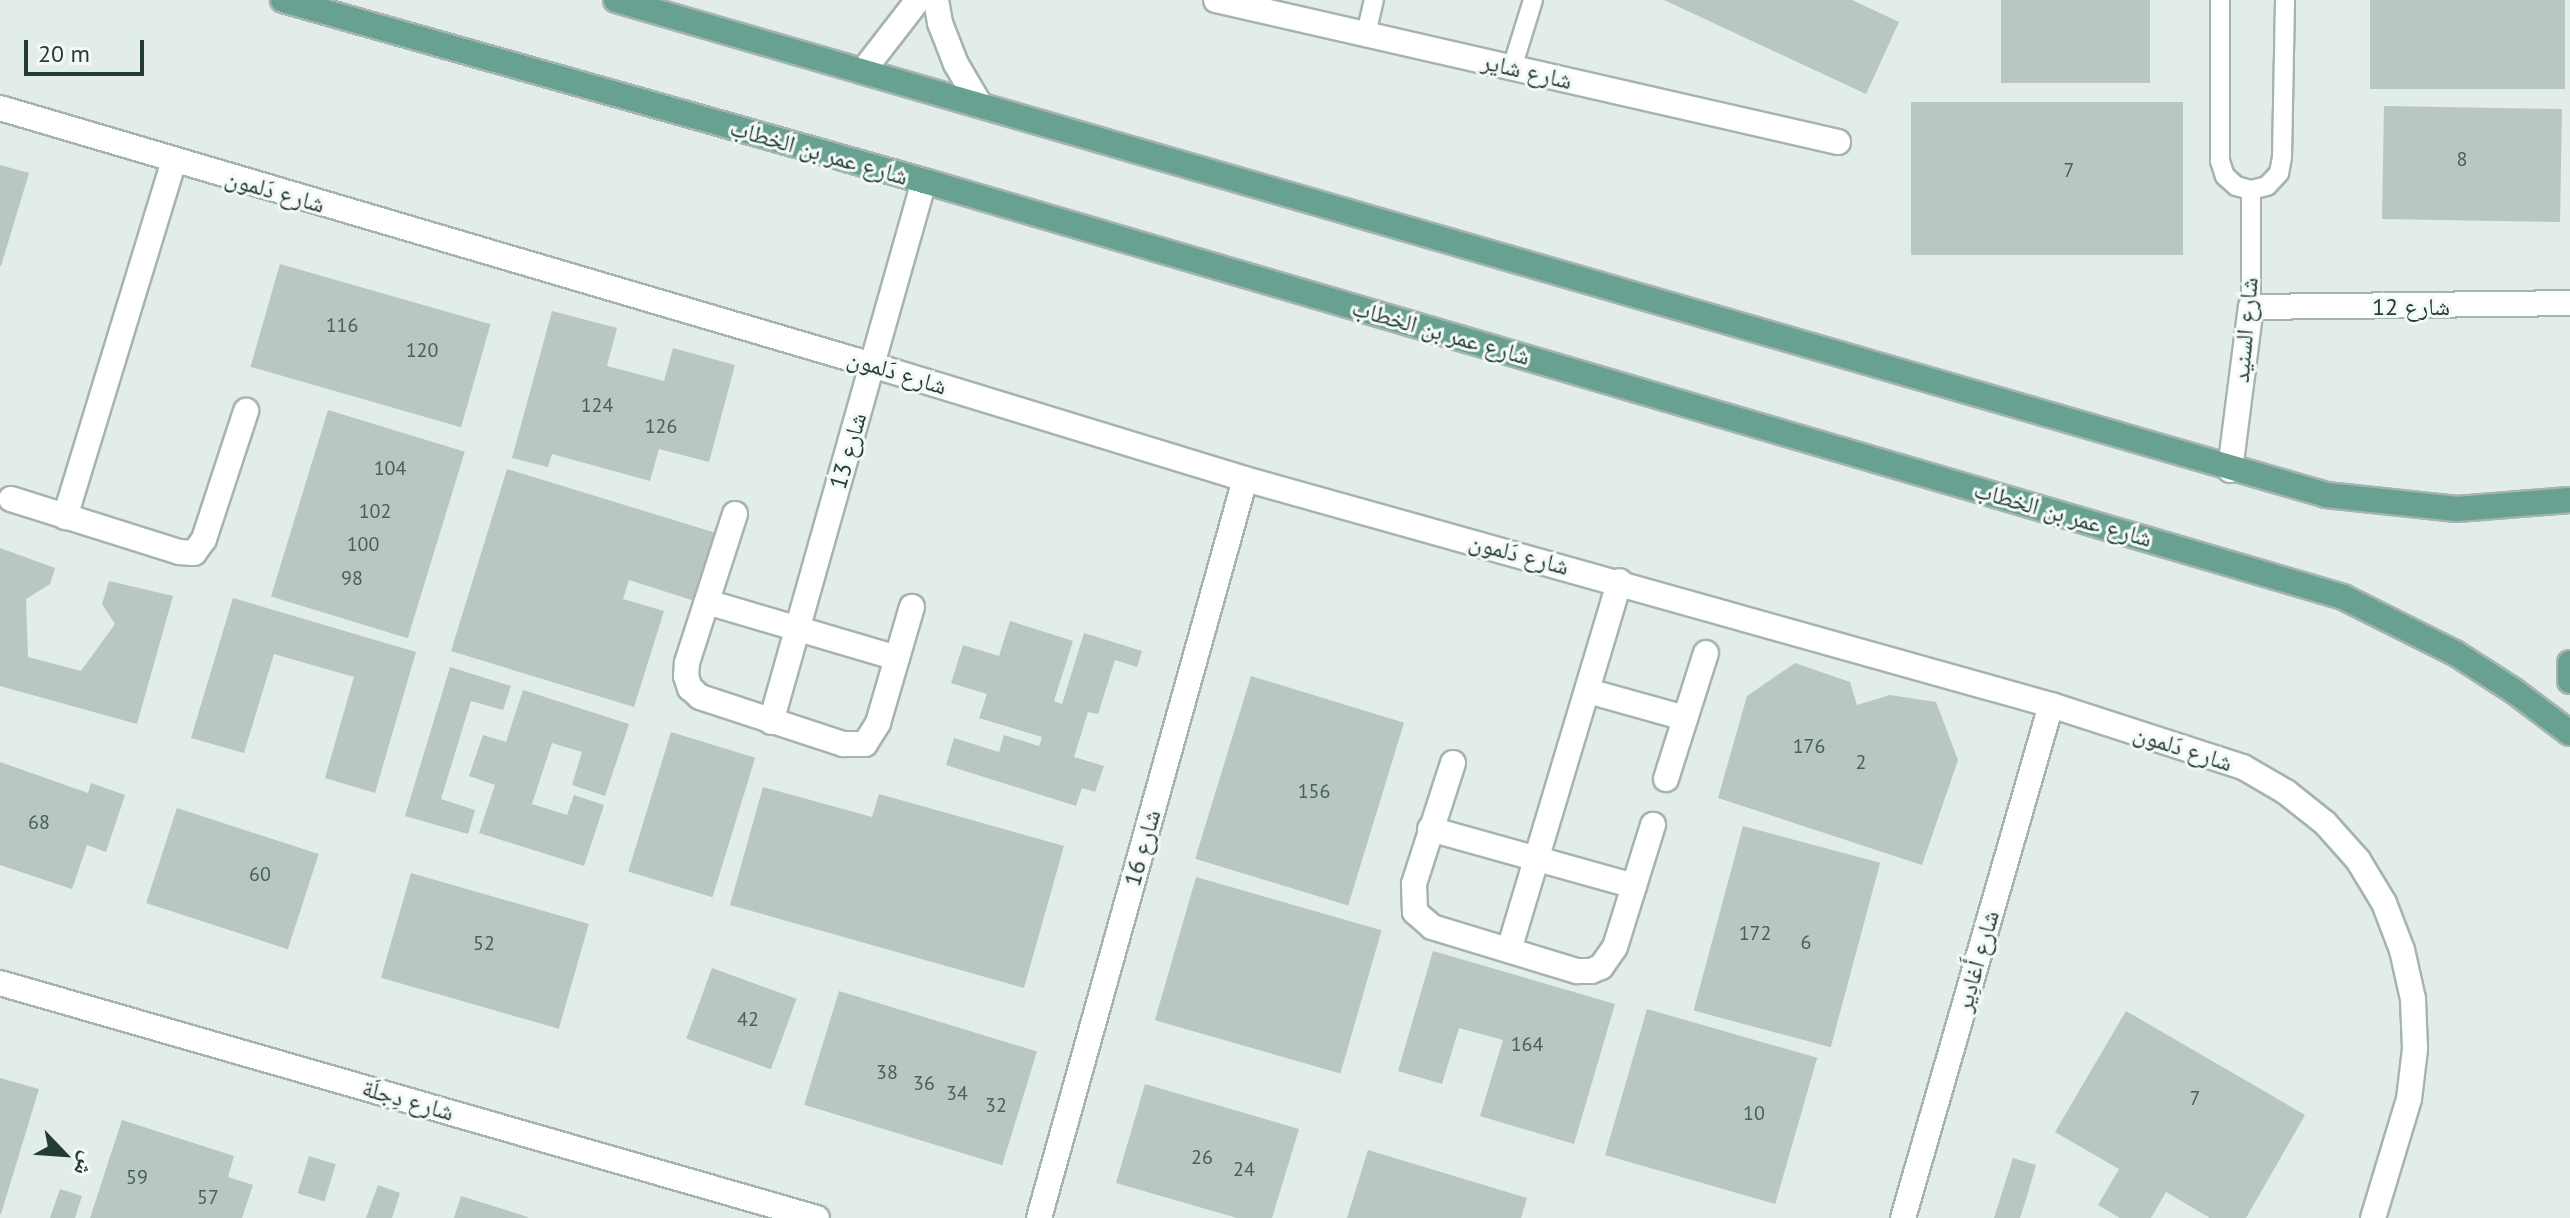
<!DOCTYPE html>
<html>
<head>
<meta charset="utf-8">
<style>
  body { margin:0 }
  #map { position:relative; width:2570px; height:1218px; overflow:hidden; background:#e2ece8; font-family:"PT Sans","Noto Naskh Arabic",sans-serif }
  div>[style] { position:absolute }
  .building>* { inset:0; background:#b8c7c0; transform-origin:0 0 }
  .roads { filter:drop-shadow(2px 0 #a5b4af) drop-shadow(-2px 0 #a5b4af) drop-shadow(0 2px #a5b4af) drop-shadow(0 -2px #a5b4af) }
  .lane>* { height:18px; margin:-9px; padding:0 9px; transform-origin:9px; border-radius:9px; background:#fff }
  .street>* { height:24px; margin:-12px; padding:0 12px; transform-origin:12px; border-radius:12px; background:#fff }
  .primary>* { height:24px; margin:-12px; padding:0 12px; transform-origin:12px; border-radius:12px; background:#68a091 }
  span { translate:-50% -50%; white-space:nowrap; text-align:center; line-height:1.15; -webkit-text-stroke:6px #f3f9f6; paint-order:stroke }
  .number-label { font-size:20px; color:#486058 }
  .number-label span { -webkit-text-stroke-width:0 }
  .street-label { font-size:24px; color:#233d35 }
  .north { position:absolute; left:24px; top:1114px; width:80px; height:80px; -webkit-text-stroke:6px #f3f9f6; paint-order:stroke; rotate:115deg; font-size:22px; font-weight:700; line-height:32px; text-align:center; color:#233d35 }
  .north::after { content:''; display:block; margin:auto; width:28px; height:36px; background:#233d35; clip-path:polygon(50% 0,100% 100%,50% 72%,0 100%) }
  .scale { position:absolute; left:24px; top:40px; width:120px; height:36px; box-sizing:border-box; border:4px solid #233d35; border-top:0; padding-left:10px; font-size:24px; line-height:28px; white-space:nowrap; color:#233d35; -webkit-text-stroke:6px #f3f9f6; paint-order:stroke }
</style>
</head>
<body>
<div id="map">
  <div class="building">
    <div style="clip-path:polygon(1664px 0,1852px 0,1899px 22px,1866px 94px)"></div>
    <div style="left:2001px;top:0;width:149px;height:83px"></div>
    <div style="left:2370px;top:0;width:195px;height:89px"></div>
    <div style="left:1911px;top:102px;width:272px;height:153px"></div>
    <div style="left:2384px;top:106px;width:178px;height:113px;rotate:1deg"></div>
    <div style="clip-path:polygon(0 165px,29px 173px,1px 266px,0 266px)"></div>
    <div style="left:280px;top:264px;width:219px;height:107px;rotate:16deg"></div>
    <div style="clip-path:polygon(552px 311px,617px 328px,607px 366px,664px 381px,673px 348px,735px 365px,709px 462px,659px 449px,650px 481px,552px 454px,548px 467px,512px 458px)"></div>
    <div style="left:328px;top:410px;width:143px;height:195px;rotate:17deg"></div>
    <div style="clip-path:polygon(507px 469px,726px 536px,704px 604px,629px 580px,623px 599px,664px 611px,634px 707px,451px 651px)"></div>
    <div style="clip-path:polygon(0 548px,55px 568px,50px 584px,26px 599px,28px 657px,81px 671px,115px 624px,102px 604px,109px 581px,173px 596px,137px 724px,0 686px)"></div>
    <div style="clip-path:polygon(233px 598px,416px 652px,375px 793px,325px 778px,354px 677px,274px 654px,244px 753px,191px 738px)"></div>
    <div style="clip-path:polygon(1010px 621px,1073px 641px,1054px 701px,1062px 704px,1084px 633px,1142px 651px,1137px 667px,1115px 660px,1098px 714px,1088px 712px,1074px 757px,1104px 766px,1095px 792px,1082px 788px,1076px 806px,946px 765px,954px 738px,999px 752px,1004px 735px,1039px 746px,1042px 737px,979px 718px,987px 694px,951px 683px,963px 645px,999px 656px)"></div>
    <div style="clip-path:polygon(1795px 663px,1850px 682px,1857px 705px,1890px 695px,1936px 702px,1958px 760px,1922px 865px,1718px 798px,1747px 696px)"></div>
    <div style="clip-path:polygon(450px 667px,511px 686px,503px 710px,471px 701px,441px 799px,475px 810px,468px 834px,405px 816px)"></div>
    <div style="left:1251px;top:676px;width:160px;height:191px;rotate:17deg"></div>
    <div style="clip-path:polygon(523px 690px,629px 724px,605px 796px,572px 785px,582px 752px,552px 743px,532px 804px,567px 815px,574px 795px,604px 805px,584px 866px,479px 833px,495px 785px,469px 776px,483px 735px,506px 742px)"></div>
    <div style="left:671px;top:732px;width:88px;height:146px;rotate:17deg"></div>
    <div style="clip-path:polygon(0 762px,88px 793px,91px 783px,125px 795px,106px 852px,87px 845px,72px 889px,0 865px)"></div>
    <div style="clip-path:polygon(763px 787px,872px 817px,879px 794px,1064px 846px,1024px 988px,730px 905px)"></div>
    <div style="left:177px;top:808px;width:149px;height:100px;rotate:18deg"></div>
    <div style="left:1743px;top:826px;width:142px;height:191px;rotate:15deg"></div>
    <div style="left:411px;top:873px;width:185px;height:109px;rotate:16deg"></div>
    <div style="left:1196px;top:877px;width:193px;height:149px;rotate:16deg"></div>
    <div style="clip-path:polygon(1433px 951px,1615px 1004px,1574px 1144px,1480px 1116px,1503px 1040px,1459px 1028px,1442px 1084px,1398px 1071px)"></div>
    <div style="left:712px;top:968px;width:90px;height:75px;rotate:20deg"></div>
    <div style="left:839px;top:991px;width:207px;height:119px;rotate:17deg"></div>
    <div style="left:1647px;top:1009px;width:177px;height:152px;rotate:16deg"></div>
    <div style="clip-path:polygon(2126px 1011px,2305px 1115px,2246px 1218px,2210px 1218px,2166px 1192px,2151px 1218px,2120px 1218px,2098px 1205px,2119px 1169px,2055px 1132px)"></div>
    <div style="clip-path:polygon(0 1078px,39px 1089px,1px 1214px,0 1214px)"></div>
    <div style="clip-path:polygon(1145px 1084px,1299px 1129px,1272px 1218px,1237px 1218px,1116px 1183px)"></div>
    <div style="clip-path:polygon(122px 1120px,234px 1156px,228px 1177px,253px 1185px,242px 1218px,90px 1218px)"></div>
    <div style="clip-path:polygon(1368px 1150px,1527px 1198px,1521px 1218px,1347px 1218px)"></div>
    <div style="left:309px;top:1156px;width:28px;height:39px;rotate:17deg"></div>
    <div style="clip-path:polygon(2013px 1158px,2036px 1165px,2027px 1196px,2020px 1218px,1994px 1218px)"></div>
    <div style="clip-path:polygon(378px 1185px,400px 1193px,392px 1218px,366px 1218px)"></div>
    <div style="clip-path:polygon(60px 1189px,82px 1196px,75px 1218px,50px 1218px)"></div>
    <div style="clip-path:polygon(461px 1196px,528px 1217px,528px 1218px,454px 1218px)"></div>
  </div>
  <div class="roads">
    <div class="lane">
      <div style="left:2220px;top:0;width:161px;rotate:90deg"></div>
      <div style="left:2220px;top:161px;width:16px;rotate:72deg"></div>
      <div style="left:2225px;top:176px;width:15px;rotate:42deg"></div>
      <div style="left:2236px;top:186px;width:16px;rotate:15deg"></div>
      <div style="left:2251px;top:190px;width:16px;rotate:-14deg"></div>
      <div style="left:2267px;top:186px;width:18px;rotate:-47deg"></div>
      <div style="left:2279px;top:173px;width:16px;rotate:-79deg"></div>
      <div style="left:2282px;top:157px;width:157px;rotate:-88.9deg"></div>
      <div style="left:1366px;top:34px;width:35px;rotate:-77deg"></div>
      <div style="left:1512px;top:68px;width:71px;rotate:-72.8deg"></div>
      <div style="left:2251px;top:307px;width:117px;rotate:-90deg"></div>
    </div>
    <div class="street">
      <div style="left:936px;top:0;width:23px;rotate:80deg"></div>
      <div style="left:940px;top:23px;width:44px;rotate:68.7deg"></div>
      <div style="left:956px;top:64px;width:45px;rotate:59.5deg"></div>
      <div style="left:1216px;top:0;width:638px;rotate:12.86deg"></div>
      <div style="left:863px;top:71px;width:90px;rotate:-52.2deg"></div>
      <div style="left:0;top:108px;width:909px;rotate:16.42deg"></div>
      <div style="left:872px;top:365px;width:390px;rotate:17deg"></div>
      <div style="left:1245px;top:479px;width:837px;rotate:15.66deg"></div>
      <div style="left:2051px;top:705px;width:202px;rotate:17.9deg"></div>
      <div style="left:2243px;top:767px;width:50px;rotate:30.2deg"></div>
      <div style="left:2286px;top:792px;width:50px;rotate:38.5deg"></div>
      <div style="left:2325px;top:823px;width:50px;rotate:48.3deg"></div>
      <div style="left:2358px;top:860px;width:50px;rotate:58.8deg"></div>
      <div style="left:2384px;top:903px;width:50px;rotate:69deg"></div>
      <div style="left:2402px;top:950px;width:50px;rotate:77.3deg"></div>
      <div style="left:2413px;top:999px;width:50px;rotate:87.7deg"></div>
      <div style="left:2415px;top:1049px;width:50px;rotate:96.8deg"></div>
      <div style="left:2409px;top:1099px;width:124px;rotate:106.8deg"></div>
      <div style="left:2230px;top:470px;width:164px;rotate:-82.7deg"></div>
      <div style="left:2251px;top:307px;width:319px;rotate:-0.7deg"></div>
      <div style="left:11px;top:499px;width:176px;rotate:17.5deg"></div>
      <div style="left:179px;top:552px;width:15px;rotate:4deg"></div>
      <div style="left:194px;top:553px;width:17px;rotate:-54deg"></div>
      <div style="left:204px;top:539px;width:135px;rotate:-71.8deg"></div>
      <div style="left:735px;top:514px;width:157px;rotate:107.9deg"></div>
      <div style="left:687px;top:663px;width:13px;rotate:94deg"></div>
      <div style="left:686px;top:676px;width:13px;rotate:72deg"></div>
      <div style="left:690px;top:688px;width:13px;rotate:42deg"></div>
      <div style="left:700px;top:697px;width:151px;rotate:18.2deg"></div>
      <div style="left:843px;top:744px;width:22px"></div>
      <div style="left:865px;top:744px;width:25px;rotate:-58deg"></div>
      <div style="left:878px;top:723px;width:121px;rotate:-73.7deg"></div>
      <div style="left:65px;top:517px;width:372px;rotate:-73deg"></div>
      <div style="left:707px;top:602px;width:198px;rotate:16.4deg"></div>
      <div style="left:1588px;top:691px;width:101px;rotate:15.6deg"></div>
      <div style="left:771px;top:722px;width:562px;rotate:-74.21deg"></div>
      <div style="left:1453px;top:763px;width:127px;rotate:107.9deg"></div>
      <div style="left:1414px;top:884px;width:28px;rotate:88deg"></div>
      <div style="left:1415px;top:912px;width:23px;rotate:41deg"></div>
      <div style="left:1432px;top:927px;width:152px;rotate:16.9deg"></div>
      <div style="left:1577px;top:971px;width:14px"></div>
      <div style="left:1591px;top:971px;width:11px;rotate:-22deg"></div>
      <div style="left:1601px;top:967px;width:24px;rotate:-55deg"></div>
      <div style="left:1615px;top:947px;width:128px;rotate:-72.7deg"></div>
      <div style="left:1666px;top:779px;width:132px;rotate:-72.4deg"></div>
      <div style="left:1430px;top:829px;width:212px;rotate:15.6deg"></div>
      <div style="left:1509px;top:950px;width:385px;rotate:-73.3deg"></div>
      <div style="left:0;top:983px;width:850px;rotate:16.05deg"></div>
      <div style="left:1039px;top:1218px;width:767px;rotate:-74.42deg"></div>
      <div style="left:1903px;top:1218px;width:534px;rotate:-73.91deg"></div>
    </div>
    <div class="primary">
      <div style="left:283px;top:0;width:666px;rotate:15.77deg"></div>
      <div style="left:924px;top:181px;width:1479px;rotate:16.34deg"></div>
      <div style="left:2343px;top:597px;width:125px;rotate:26.6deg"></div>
      <div style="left:2455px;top:653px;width:70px;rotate:32.8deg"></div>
      <div style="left:2514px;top:691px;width:70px;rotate:36.9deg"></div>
      <div style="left:616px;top:0;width:1780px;rotate:16.14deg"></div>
      <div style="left:2326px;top:495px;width:132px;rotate:6.1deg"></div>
      <div style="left:2457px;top:509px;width:113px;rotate:-4.6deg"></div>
      <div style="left:2570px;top:663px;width:18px;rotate:90deg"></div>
    </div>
  </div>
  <div class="number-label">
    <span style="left:2462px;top:159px">8</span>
    <span style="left:2069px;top:170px">7</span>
    <span style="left:342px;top:325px">116</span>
    <span style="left:422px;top:350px">120</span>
    <span style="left:597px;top:405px">124</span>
    <span style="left:661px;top:426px">126</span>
    <span style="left:390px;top:468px">104</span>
    <span style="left:375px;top:511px">102</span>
    <span style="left:363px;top:544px">100</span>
    <span style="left:352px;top:578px">98</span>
    <span style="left:1809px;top:746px">176</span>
    <span style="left:1861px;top:762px">2</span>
    <span style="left:1314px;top:791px">156</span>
    <span style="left:39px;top:822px">68</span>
    <span style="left:260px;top:874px">60</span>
    <span style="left:1755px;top:933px">172</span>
    <span style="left:1806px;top:942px">6</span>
    <span style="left:484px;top:943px">52</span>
    <span style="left:748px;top:1019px">42</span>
    <span style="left:1527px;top:1044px">164</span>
    <span style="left:887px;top:1072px">38</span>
    <span style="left:924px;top:1083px">36</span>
    <span style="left:957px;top:1093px">34</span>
    <span style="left:2195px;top:1098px">7</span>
    <span style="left:996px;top:1105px">32</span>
    <span style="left:1754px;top:1113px">10</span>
    <span style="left:1202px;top:1157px">26</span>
    <span style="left:1244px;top:1169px">24</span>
    <span style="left:137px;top:1177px">59</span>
    <span style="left:208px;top:1197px">57</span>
  </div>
  <div class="street-label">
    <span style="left:1527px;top:71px;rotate:13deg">شارع شاير</span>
    <span style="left:819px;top:152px;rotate:16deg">شارع عمر بن الخطاب</span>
    <span style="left:275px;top:191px;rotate:16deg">شارع دَلمون</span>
    <span style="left:2411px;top:307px">شارع 12</span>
    <span style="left:2245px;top:330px;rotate:-85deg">شارع السنيد</span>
    <span style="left:1441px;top:332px;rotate:16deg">شارع عمر بن الخطاب</span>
    <span style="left:897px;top:372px;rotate:17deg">شارع دَلمون</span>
    <span style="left:848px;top:451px;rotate:-74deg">شارع 13</span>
    <span style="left:2063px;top:514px;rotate:16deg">شارع عمر بن الخطاب</span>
    <span style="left:1519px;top:554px;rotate:15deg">شارع دَلمون</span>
    <span style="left:2183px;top:748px;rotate:18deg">شارع دَلمون</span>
    <span style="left:1142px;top:848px;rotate:-74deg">شارع 16</span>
    <span style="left:1977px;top:961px;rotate:-74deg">شارع أَغادِير</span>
    <span style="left:408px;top:1100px;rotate:16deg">شارع دِجلَة</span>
  </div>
  <div class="north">ش</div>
  <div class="scale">20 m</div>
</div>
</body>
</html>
